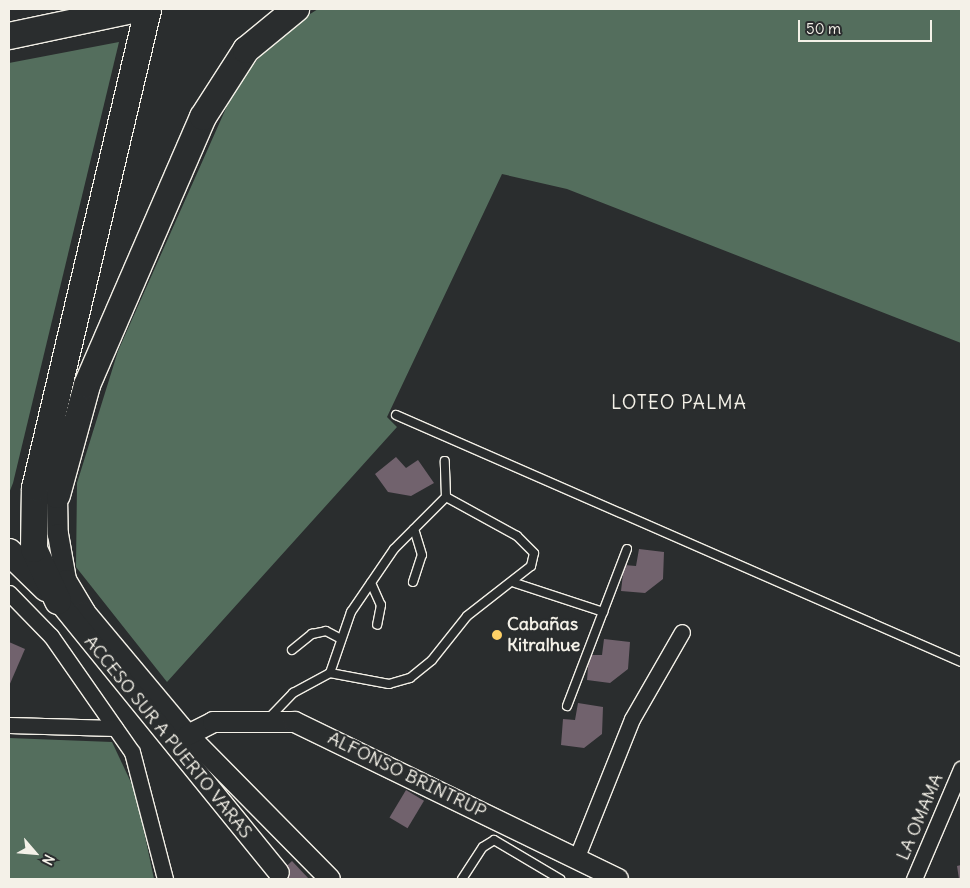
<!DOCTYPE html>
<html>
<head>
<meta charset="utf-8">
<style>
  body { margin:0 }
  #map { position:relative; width:970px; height:888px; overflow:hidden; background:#2a2d2e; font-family:Delius,sans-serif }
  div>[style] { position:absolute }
  .green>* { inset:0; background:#546e5d }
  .building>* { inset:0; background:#71626d; transform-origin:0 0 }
  .roads { filter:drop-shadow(1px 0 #f4f1e8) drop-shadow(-1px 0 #f4f1e8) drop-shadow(0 1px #f4f1e8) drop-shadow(0 -1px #f4f1e8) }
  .lane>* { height:8px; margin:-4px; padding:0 4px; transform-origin:4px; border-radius:4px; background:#2a2d2e }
  .street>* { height:15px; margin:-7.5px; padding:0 7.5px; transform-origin:7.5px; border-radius:7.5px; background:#2a2d2e }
  .secondary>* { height:20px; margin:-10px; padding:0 10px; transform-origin:10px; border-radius:10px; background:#2a2d2e }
  .highway>* { height:26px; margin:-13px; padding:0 13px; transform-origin:13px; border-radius:13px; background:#2a2d2e }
  .dots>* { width:14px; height:14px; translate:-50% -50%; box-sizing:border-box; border:2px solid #2a2d2e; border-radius:50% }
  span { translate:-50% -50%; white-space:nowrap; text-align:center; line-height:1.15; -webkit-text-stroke:4px #2a2d2e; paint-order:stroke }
  .poi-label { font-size:18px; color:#f4f1e8; font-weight:700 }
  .left { translate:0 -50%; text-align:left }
  .street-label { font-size:18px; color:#f4f1e8 }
  .neighbourhood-label { font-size:19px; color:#f4f1e8; letter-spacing:1px }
  .frame { position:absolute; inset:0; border:10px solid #f4f1e8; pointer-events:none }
  .north { position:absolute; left:10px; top:828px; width:50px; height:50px; -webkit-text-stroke:4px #2a2d2e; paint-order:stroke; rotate:117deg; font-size:14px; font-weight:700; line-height:20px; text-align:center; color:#f4f1e8 }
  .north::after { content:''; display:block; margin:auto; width:18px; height:22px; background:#f4f1e8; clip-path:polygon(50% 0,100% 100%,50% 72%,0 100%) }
  .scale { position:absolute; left:798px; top:20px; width:134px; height:22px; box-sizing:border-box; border:2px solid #f4f1e8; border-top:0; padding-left:6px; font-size:15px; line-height:18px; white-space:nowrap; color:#f4f1e8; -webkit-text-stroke:4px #2a2d2e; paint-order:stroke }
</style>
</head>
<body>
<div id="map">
  <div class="green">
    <div style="clip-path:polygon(318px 9px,961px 9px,961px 343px,567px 189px,502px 174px,387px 417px,397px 427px,167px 682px,76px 567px,77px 483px,118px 351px,235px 88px,277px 35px)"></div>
    <div style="clip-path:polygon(119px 42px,13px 483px,9px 493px,9px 63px)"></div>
    <div style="clip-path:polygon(9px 738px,112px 742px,136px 793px,154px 879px,9px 879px)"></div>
  </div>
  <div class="building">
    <div style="clip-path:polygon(396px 457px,406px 468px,418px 460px,434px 483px,411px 496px,388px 492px,375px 474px)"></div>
    <div style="clip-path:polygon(639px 549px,664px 552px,663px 579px,645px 593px,621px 591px,624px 565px,636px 566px)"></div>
    <div style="clip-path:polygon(604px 639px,630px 642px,628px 669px,610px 683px,587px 680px,589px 655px,602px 655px)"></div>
    <div style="clip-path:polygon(9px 642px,25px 649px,9px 686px)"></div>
    <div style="clip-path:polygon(578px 703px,603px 707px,602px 734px,584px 748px,561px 745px,563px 719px,575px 720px)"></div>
    <div style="left:406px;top:790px;width:21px;height:32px;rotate:31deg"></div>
    <div style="clip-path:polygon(292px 861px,309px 879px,273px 879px)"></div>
    <div style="clip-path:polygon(961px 865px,961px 879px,959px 879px,957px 866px)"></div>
  </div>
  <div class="roads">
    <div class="lane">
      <div style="left:396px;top:415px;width:617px;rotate:23.61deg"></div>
      <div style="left:413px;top:582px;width:28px;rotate:-72deg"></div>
      <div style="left:422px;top:555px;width:27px;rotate:-107deg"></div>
      <div style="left:371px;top:583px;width:24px;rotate:66deg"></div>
      <div style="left:381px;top:605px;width:20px;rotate:101deg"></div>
      <div style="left:515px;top:583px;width:93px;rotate:18.2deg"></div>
      <div style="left:292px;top:650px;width:26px;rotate:-39deg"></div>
      <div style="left:312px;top:634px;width:14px;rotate:-12deg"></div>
      <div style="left:326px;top:631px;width:15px;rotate:28deg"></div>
      <div style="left:330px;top:673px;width:60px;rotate:10.6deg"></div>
      <div style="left:389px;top:684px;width:22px;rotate:-16deg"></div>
      <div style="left:410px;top:678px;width:28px;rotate:-39deg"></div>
      <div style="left:432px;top:660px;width:56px;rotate:-51.5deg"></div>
      <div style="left:467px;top:616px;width:81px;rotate:-38deg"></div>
      <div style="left:531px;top:566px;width:13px;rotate:-77deg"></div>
      <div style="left:534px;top:553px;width:24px;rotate:-135deg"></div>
      <div style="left:517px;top:536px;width:81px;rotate:-151.2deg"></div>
      <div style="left:567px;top:706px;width:168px;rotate:-69.1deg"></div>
      <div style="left:269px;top:718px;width:35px;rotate:-46deg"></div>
      <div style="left:293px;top:693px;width:42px;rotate:-28.4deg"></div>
      <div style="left:330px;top:673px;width:65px;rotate:-71deg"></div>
      <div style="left:351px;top:612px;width:76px;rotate:-55.7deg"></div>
      <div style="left:394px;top:549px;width:74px;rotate:-45deg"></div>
      <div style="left:446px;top:497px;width:36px;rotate:-92deg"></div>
      <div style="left:462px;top:879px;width:38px;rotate:-57deg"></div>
      <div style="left:483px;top:847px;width:13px;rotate:-32deg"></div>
      <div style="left:494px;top:840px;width:77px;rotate:30.6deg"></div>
    </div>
    <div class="street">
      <div style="left:9px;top:593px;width:60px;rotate:45.7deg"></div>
      <div style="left:51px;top:636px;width:141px;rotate:55.1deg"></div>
      <div style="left:132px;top:752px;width:131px;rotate:75.4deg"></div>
      <div style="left:9px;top:725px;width:106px;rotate:1.6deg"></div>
      <div style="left:576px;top:859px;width:151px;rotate:-68.2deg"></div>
      <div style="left:632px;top:719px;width:100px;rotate:-60.1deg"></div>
      <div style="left:914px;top:879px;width:120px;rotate:-66.9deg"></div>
    </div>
    <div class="secondary">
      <div style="left:57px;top:495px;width:39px;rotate:89deg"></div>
      <div style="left:58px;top:534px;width:47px;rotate:80.1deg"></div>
      <div style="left:66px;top:580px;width:37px;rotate:59deg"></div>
      <div style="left:85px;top:612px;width:160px;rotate:50.1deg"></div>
      <div style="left:188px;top:735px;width:202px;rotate:45.4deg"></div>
      <div style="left:58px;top:601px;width:350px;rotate:50.9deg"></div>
      <div style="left:188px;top:735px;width:28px;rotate:-27deg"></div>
      <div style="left:213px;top:722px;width:82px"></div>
      <div style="left:295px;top:722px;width:359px;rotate:25.9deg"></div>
    </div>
    <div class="highway">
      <div style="left:9px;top:36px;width:131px;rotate:-11.9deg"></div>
      <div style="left:57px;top:495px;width:114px;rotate:-74.7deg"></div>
      <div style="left:87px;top:385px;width:292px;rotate:-66.6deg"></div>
      <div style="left:203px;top:117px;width:80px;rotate:-57.3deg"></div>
      <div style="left:246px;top:50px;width:65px;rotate:-39.4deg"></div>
      <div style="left:9px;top:552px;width:52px;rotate:44.2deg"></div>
      <div style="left:58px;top:601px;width:57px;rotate:-114.8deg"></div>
      <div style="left:34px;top:549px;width:61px;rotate:-89.1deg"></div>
      <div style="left:35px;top:488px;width:492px;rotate:-76.7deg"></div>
    </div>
  </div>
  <div class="dots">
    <div style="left:497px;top:635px;background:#ffd166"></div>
  </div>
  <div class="poi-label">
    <span class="left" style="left:507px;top:635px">Cabañas<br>Kitralhue</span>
  </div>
  <div class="street-label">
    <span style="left:168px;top:737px;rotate:51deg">ACCESO SUR A PUERTO VARAS</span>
    <span style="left:407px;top:775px;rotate:26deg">ALFONSO BRINTRUP</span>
    <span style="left:920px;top:817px;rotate:-67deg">LA OMAMA</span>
  </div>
  <div class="neighbourhood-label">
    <span style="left:679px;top:403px">LOTEO PALMA</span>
  </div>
  <div class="frame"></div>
  <div class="north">N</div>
  <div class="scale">50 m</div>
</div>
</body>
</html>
